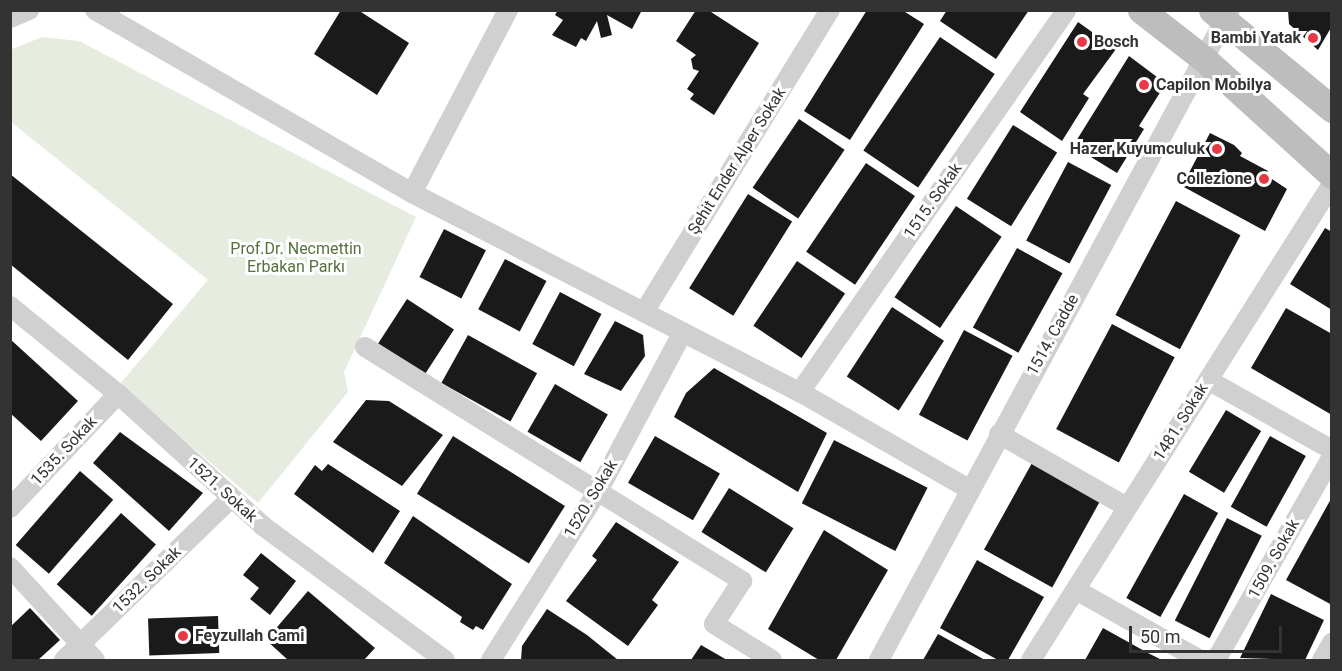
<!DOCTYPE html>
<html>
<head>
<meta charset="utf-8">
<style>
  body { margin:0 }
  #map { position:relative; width:1342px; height:671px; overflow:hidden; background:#fff; font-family:Roboto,sans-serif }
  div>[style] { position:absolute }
  .green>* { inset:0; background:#e6ecdf }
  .building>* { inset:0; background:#1a1a1a; transform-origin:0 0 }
  .street>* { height:20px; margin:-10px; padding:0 10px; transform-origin:10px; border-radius:10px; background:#d0d0d0 }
  .secondary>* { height:27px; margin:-13.5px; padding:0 13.5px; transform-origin:13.5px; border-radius:13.5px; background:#bdbdbd }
  .dots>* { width:16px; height:16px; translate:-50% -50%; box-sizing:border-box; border:3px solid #fff; border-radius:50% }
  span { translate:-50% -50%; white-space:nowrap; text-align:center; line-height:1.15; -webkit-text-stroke:6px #fff; paint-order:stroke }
  .poi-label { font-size:16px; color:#333; font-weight:700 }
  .right { translate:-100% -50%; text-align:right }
  .left { translate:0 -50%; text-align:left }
  .street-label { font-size:16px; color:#333 }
  .park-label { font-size:16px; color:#56703f }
  .frame { position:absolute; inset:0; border:12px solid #333; pointer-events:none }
  .scale { position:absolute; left:1129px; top:626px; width:153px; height:27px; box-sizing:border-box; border:3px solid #333; border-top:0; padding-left:8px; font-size:18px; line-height:21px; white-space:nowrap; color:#333; -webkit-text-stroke:4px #fff; paint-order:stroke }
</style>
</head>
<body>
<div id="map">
  <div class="green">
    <div style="clip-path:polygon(42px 37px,79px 41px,416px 217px,344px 372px,348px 392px,258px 503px,119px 385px,208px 280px,11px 122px,10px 50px)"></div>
  </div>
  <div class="building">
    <div style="clip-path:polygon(341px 10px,358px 10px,409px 43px,377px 95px,314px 54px)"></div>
    <div style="clip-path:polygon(558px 10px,642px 10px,632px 29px,607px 15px,612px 35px,601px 38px,597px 21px,586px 41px,581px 38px,576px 47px,552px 35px,563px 20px,555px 15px)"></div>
    <div style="clip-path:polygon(696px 10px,708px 10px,759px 43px,714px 115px,690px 99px,694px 94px,687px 89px,699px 71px,693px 69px,691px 59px,696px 55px,676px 41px)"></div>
    <div style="clip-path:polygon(867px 10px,902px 10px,924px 24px,850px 140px,804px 111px)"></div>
    <div style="clip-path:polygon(947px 10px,1029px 10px,996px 59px,940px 21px)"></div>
    <div style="clip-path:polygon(1288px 10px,1332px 10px,1332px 26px,1318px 50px,1289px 24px)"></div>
    <div style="clip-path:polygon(1078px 22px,1116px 49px,1083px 94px,1089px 98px,1062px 141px,1020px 112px)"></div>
    <div style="left:940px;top:37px;width:66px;height:137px;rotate:34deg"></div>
    <div style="clip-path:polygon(1129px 56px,1157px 77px,1161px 91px,1139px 126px,1144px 129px,1117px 173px,1073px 146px)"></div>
    <div style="left:799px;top:119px;width:55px;height:83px;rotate:34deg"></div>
    <div style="left:1013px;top:125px;width:52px;height:87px;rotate:32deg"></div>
    <div style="clip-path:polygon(1210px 133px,1234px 145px,1242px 153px,1240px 156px,1268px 171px,1266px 175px,1287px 189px,1265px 231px,1182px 186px)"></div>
    <div style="left:1068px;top:162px;width:49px;height:89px;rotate:28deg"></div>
    <div style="left:866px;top:163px;width:59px;height:107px;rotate:34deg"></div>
    <div style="clip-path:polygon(10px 174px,173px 304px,128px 360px,10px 264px)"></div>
    <div style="left:748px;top:194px;width:52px;height:111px;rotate:32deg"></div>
    <div style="left:1176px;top:201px;width:73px;height:129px;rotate:28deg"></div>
    <div style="left:956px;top:206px;width:55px;height:110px;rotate:34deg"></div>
    <div style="clip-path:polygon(1325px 228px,1332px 232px,1332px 310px,1290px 284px)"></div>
    <div style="left:444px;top:229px;width:47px;height:54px;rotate:27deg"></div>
    <div style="left:1017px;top:248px;width:52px;height:91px;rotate:29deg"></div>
    <div style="left:505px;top:259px;width:47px;height:57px;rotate:28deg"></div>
    <div style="left:797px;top:261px;width:58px;height:78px;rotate:34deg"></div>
    <div style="left:560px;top:292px;width:47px;height:59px;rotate:28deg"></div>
    <div style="left:407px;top:299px;width:56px;height:53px;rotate:33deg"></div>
    <div style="left:892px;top:307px;width:62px;height:83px;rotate:33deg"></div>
    <div style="clip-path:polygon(1286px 308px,1332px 334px,1332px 415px,1251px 368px)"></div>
    <div style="clip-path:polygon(615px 321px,643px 335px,645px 356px,621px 391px,584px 374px)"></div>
    <div style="left:1112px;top:324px;width:71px;height:119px;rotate:28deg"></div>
    <div style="left:964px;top:330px;width:55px;height:96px;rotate:28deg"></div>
    <div style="left:468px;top:335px;width:79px;height:55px;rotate:29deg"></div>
    <div style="clip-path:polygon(10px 339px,78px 401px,41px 441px,10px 413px)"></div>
    <div style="clip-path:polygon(714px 368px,827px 433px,798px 492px,674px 417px,686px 393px)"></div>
    <div style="left:555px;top:384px;width:61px;height:55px;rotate:30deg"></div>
    <div style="clip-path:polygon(366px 400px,389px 401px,443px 435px,402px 486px,333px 442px)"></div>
    <div style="left:1226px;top:410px;width:41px;height:72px;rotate:31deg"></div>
    <div style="clip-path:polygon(120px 432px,203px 493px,169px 531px,93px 463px)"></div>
    <div style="left:453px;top:436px;width:132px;height:68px;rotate:32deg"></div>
    <div style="left:655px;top:436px;width:75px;height:54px;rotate:30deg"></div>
    <div style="left:1270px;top:436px;width:41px;height:81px;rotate:29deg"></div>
    <div style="left:834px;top:440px;width:105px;height:71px;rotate:27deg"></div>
    <div style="left:1032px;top:463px;width:78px;height:99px;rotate:29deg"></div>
    <div style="clip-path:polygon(328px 464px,400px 511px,373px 553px,294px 494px,315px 465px,322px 471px)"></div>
    <div style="left:80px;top:471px;width:44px;height:98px;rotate:41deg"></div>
    <div style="left:729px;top:488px;width:76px;height:52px;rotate:32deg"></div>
    <div style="left:1184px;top:494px;width:39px;height:119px;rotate:29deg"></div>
    <div style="clip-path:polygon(1332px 497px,1332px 605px,1286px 580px)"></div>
    <div style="left:121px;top:513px;width:47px;height:96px;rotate:42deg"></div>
    <div style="clip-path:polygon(413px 516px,512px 584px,483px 630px,476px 626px,473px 630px,460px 622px,462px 617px,384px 563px)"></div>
    <div style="left:1227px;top:518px;width:39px;height:115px;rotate:27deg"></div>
    <div style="clip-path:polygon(616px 522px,679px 562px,652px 600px,658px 605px,628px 646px,566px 601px,597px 560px,592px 556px)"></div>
    <div style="clip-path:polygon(824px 530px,888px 570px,836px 660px,819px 660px,768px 629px)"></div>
    <div style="clip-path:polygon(261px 553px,296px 581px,270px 615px,250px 599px,259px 588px,243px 575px)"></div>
    <div style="clip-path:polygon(977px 560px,1044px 597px,1008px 660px,998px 660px,940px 628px)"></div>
    <div style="clip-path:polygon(308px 591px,375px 648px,364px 660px,288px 660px,266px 640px)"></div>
    <div style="clip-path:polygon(1271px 594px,1324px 620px,1305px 660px,1240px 658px)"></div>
    <div style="clip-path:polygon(30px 608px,60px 640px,38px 660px,10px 660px,10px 627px)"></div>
    <div style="clip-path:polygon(547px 609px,587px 635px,618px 660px,521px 660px,522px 646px)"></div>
    <div style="left:218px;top:616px;width:37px;height:70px;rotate:88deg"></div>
    <div style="clip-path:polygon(1103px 628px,1148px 653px,1162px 660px,1085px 660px)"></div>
    <div style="clip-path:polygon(938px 634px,985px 660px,923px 660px)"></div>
    <div style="clip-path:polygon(701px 645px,727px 660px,691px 660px)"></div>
  </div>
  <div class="street">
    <div style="left:95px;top:10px;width:366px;rotate:30deg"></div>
    <div style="left:412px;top:193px;width:436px;rotate:27.2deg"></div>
    <div style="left:800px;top:392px;width:195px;rotate:29.9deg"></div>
    <div style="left:10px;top:18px;width:21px;rotate:-23deg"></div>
    <div style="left:412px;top:193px;width:207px;rotate:-62.3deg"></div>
    <div style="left:10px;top:306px;width:139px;rotate:39.2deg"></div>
    <div style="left:118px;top:394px;width:196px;rotate:42.3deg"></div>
    <div style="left:263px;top:526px;width:226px;rotate:36.4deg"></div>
    <div style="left:644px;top:312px;width:355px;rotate:-58.4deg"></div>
    <div style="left:365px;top:347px;width:444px;rotate:31.8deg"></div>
    <div style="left:742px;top:581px;width:51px;rotate:123.1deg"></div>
    <div style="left:714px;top:624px;width:68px;rotate:31.8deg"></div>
    <div style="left:1208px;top:380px;width:142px;rotate:29.4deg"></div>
    <div style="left:800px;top:392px;width:465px;rotate:-55.1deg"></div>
    <div style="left:999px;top:434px;width:147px;rotate:29.7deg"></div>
    <div style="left:10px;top:508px;width:157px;rotate:-46.5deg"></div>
    <div style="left:10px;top:567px;width:126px;rotate:47.6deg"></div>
    <div style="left:1076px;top:590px;width:142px;rotate:29.4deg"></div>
    <div style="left:64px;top:660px;width:231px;rotate:-44.1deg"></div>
    <div style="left:491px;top:660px;width:200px;rotate:-57.7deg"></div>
    <div style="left:598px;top:491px;width:180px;rotate:-61.9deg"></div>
    <div style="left:879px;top:660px;width:739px;rotate:-61.63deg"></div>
    <div style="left:1031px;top:660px;width:563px;rotate:-57.69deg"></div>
    <div style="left:1216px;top:660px;width:234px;rotate:-60.3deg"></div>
    <div style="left:1322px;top:660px;width:20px;rotate:-60deg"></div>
  </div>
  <div class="secondary">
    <div style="left:1141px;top:10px;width:80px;rotate:37.9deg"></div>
    <div style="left:1204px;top:59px;width:173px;rotate:42.2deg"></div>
    <div style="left:1212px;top:10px;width:156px;rotate:39.5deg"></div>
  </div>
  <div class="dots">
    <div style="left:1313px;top:38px;background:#e63946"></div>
    <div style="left:1082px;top:42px;background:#e63946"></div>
    <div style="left:1144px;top:85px;background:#e63946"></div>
    <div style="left:1217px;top:149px;background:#e63946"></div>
    <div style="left:1264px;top:179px;background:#e63946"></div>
    <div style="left:183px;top:636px;background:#e63946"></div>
  </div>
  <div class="poi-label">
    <span class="right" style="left:1301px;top:38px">Bambi Yatak</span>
    <span class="left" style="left:1094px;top:42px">Bosch</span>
    <span class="left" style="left:1156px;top:85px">Capilon Mobilya</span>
    <span class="right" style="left:1205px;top:149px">Hazer Kuyumculuk</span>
    <span class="right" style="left:1252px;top:179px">Collezione</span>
    <span class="left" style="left:195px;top:636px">Feyzullah Cami</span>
  </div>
  <div class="street-label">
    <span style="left:737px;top:161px;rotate:-58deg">Şehit Ender Alper Sokak</span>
    <span style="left:933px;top:201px;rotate:-55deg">1515. Sokak</span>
    <span style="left:1053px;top:335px;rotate:-61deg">1514. Cadde</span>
    <span style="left:1181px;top:422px;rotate:-58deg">1481. Sokak</span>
    <span style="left:64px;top:451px;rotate:-47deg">1535. Sokak</span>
    <span style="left:222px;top:490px;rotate:42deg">1521. Sokak</span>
    <span style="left:591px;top:499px;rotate:-59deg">1520. Sokak</span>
    <span style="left:1274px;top:559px;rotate:-61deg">1509. Sokak</span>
    <span style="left:147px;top:580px;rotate:-44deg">1532. Sokak</span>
  </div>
  <div class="park-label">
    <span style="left:296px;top:258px">Prof.Dr. Necmettin<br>Erbakan Parkı</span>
  </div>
  <div class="frame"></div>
  <div class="scale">50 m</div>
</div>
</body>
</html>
